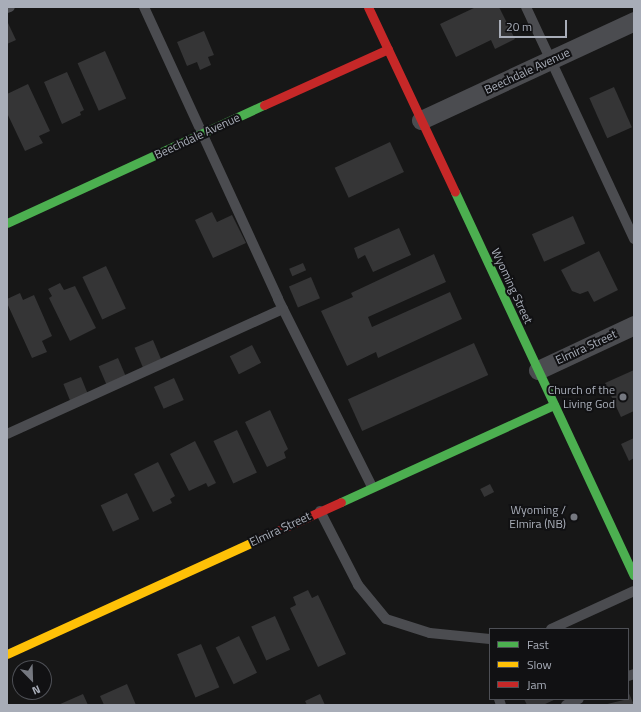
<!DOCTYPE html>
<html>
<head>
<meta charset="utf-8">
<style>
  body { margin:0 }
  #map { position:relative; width:641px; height:712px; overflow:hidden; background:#171717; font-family:"Titillium Web",sans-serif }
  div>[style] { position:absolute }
  .building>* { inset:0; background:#353536; transform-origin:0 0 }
  .lane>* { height:10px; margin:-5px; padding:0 5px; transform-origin:5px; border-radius:5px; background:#4b4c50 }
  .street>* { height:19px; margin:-9.5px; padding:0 9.5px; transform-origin:9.5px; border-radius:9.5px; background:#4b4c50 }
  .fast>* { height:9px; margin:-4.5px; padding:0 4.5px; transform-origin:4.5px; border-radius:4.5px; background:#4caf50 }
  .slow>* { height:9px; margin:-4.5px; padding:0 4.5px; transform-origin:4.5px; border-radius:4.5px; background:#ffc107 }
  .jam>* { height:9px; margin:-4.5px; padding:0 4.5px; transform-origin:4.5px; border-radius:4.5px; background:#c62828 }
  .dots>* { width:11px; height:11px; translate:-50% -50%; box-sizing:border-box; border:2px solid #111113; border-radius:50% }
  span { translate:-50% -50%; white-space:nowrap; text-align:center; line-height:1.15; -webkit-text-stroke:4px #111113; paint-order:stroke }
  .street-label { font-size:12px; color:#a8adb8 }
  .poi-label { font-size:12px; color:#a8adb8 }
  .right { translate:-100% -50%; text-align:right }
  .frame { position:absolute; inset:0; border:8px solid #a8adb8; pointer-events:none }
  .legend { position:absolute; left:489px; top:628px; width:140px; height:72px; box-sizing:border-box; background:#111113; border:1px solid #4d4f55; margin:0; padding:5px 7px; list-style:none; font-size:12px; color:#a8adb8 }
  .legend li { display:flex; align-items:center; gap:8px; height:20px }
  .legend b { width:20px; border:1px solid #4d4f55 }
  .north { position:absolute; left:12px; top:660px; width:40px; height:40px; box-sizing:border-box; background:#111113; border:1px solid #4d4f55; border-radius:50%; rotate:157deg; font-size:11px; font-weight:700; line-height:16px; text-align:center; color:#a8adb8 }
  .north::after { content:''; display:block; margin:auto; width:14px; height:18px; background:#757880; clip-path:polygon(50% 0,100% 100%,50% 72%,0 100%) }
  .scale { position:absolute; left:499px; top:20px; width:68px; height:18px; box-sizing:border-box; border:2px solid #a8adb8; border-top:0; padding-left:5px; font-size:12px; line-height:14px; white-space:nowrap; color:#a8adb8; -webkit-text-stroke:3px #111113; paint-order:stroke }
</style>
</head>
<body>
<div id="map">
  <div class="building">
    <div style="clip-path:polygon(476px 7px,499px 7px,515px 39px,495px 49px,491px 40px,456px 57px,440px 24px)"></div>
    <div style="clip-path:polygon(8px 23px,16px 40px,7px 44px,7px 24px)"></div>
    <div style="clip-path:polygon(204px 31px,214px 55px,208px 57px,211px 65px,200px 70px,197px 62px,187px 66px,177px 42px)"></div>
    <div style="left:105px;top:51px;width:52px;height:30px;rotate:66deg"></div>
    <div style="clip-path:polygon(67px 72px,84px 110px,80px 112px,81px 115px,62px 124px,44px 82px)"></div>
    <div style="clip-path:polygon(28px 84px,50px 131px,39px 136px,43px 143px,25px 151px,7px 113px,7px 94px)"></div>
    <div style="left:614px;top:87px;width:44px;height:27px;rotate:66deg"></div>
    <div style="left:390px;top:142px;width:33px;height:61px;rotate:65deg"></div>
    <div style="clip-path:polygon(212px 212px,217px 222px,232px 215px,246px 243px,213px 258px,195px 220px)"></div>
    <div style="left:573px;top:216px;width:30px;height:45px;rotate:66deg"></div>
    <div style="clip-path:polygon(399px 228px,411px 255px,373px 272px,365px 255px,358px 259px,354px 248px)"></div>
    <div style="clip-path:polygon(599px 251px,618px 290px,594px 302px,588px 291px,580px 294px,572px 291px,561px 270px)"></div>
    <div style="clip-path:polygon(434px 254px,446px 282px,368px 317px,372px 327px,450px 292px,462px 319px,378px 358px,376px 352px,347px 366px,321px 311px,353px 297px,351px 293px)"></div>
    <div style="left:303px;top:263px;width:8px;height:15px;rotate:67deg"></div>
    <div style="left:106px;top:266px;width:47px;height:26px;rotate:65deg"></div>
    <div style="left:311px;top:277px;width:23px;height:24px;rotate:67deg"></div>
    <div style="clip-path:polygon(60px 283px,64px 290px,75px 286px,96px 328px,70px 341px,49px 298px,52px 296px,48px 289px)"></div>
    <div style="clip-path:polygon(20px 293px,23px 300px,34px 295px,52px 336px,42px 341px,47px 352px,32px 358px,7px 303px,7px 299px)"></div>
    <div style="left:153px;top:340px;width:23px;height:20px;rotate:67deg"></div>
    <div style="left:474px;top:343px;width:35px;height:138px;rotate:66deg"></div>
    <div style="left:252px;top:345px;width:20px;height:25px;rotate:63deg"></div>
    <div style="left:118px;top:358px;width:21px;height:21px;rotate:67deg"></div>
    <div style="clip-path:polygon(634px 370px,634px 411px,621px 417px,605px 383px)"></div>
    <div style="left:81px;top:377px;width:18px;height:19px;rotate:68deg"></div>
    <div style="left:174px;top:378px;width:24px;height:22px;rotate:66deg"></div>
    <div style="clip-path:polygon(270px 410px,288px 449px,284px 452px,286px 458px,267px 467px,245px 422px)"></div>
    <div style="left:237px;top:430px;width:47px;height:26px;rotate:65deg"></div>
    <div style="clip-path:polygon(634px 438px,634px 458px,629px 461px,621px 444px)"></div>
    <div style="clip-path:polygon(195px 441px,216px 483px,208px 487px,206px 483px,189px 491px,170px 454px)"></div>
    <div style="clip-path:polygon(158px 462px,175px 496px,170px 499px,172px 503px,153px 512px,134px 474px)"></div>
    <div style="left:490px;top:484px;width:9px;height:11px;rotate:63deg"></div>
    <div style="left:127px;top:493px;width:29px;height:29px;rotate:65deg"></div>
    <div style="clip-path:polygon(308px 590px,312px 598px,318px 595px,346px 654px,318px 667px,290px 608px,296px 605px,293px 597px)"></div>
    <div style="left:275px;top:616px;width:37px;height:26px;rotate:66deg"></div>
    <div style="left:239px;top:636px;width:41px;height:26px;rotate:64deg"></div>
    <div style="left:201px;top:644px;width:47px;height:26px;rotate:67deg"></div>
    <div style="clip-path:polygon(127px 684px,136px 705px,104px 705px,100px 696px)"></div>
    <div style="clip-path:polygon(628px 691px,634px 705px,603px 705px,628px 699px)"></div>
    <div style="clip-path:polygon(83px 694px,88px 705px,58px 705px)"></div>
    <div style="clip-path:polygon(320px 694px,325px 705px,307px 705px,305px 701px)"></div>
    <div style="clip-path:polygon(524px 699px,556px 699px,543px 705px,527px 705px)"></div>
  </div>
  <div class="lane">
    <div style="left:144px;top:7px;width:321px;rotate:65.3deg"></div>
    <div style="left:278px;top:299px;width:210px;rotate:63.4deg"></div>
    <div style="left:526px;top:7px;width:256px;rotate:65deg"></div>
    <div style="left:7px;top:8px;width:3px;rotate:-18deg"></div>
    <div style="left:7px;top:434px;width:303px;rotate:-24.4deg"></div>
    <div style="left:320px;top:511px;width:83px;rotate:62.8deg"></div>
    <div style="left:358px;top:585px;width:44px;rotate:50.5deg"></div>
    <div style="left:386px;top:619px;width:46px;rotate:17.7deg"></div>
    <div style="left:430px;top:633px;width:60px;rotate:5.7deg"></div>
    <div style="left:551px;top:629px;width:91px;rotate:-24.6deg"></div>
    <div style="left:628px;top:676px;width:6px;rotate:-18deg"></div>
    <div style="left:499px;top:699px;width:6px;rotate:72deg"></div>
    <div style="left:566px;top:705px;width:14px;rotate:-25deg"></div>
  </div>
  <div class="street">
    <div style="left:421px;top:120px;width:235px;rotate:-24.9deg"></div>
    <div style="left:538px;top:370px;width:106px;rotate:-25.1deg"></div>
  </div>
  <div class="fast">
    <div style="left:455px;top:192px;width:423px;rotate:65deg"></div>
    <div style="left:7px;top:223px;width:283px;rotate:-24.7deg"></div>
    <div style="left:341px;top:502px;width:234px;rotate:-24.5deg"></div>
  </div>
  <div class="slow">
    <div style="left:7px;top:654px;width:275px;rotate:-24.5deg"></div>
  </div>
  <div class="jam">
    <div style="left:368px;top:7px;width:204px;rotate:64.8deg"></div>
    <div style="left:264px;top:105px;width:136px;rotate:-24.3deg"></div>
    <div style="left:257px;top:540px;width:92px;rotate:-24.3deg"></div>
  </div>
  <div class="dots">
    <div style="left:623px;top:397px;background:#757880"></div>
    <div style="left:574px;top:517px;background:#757880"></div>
  </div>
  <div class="street-label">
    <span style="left:527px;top:71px;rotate:-25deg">Beechdale Avenue</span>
    <span style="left:197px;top:136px;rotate:-25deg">Beechdale Avenue</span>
    <span style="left:512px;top:286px;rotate:65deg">Wyoming Street</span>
    <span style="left:586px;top:347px;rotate:-25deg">Elmira Street</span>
    <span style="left:280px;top:529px;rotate:-25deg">Elmira Street</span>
  </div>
  <div class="poi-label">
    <span class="right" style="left:615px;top:397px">Church of the<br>Living God</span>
    <span class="right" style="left:566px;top:517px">Wyoming /<br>Elmira (NB)</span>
  </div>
  <div class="frame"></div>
  <ul class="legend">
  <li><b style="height:5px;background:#4caf50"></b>Fast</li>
  <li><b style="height:5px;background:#ffc107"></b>Slow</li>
  <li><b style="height:5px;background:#c62828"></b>Jam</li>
  </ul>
  <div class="north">N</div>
  <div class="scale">20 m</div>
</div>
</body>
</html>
